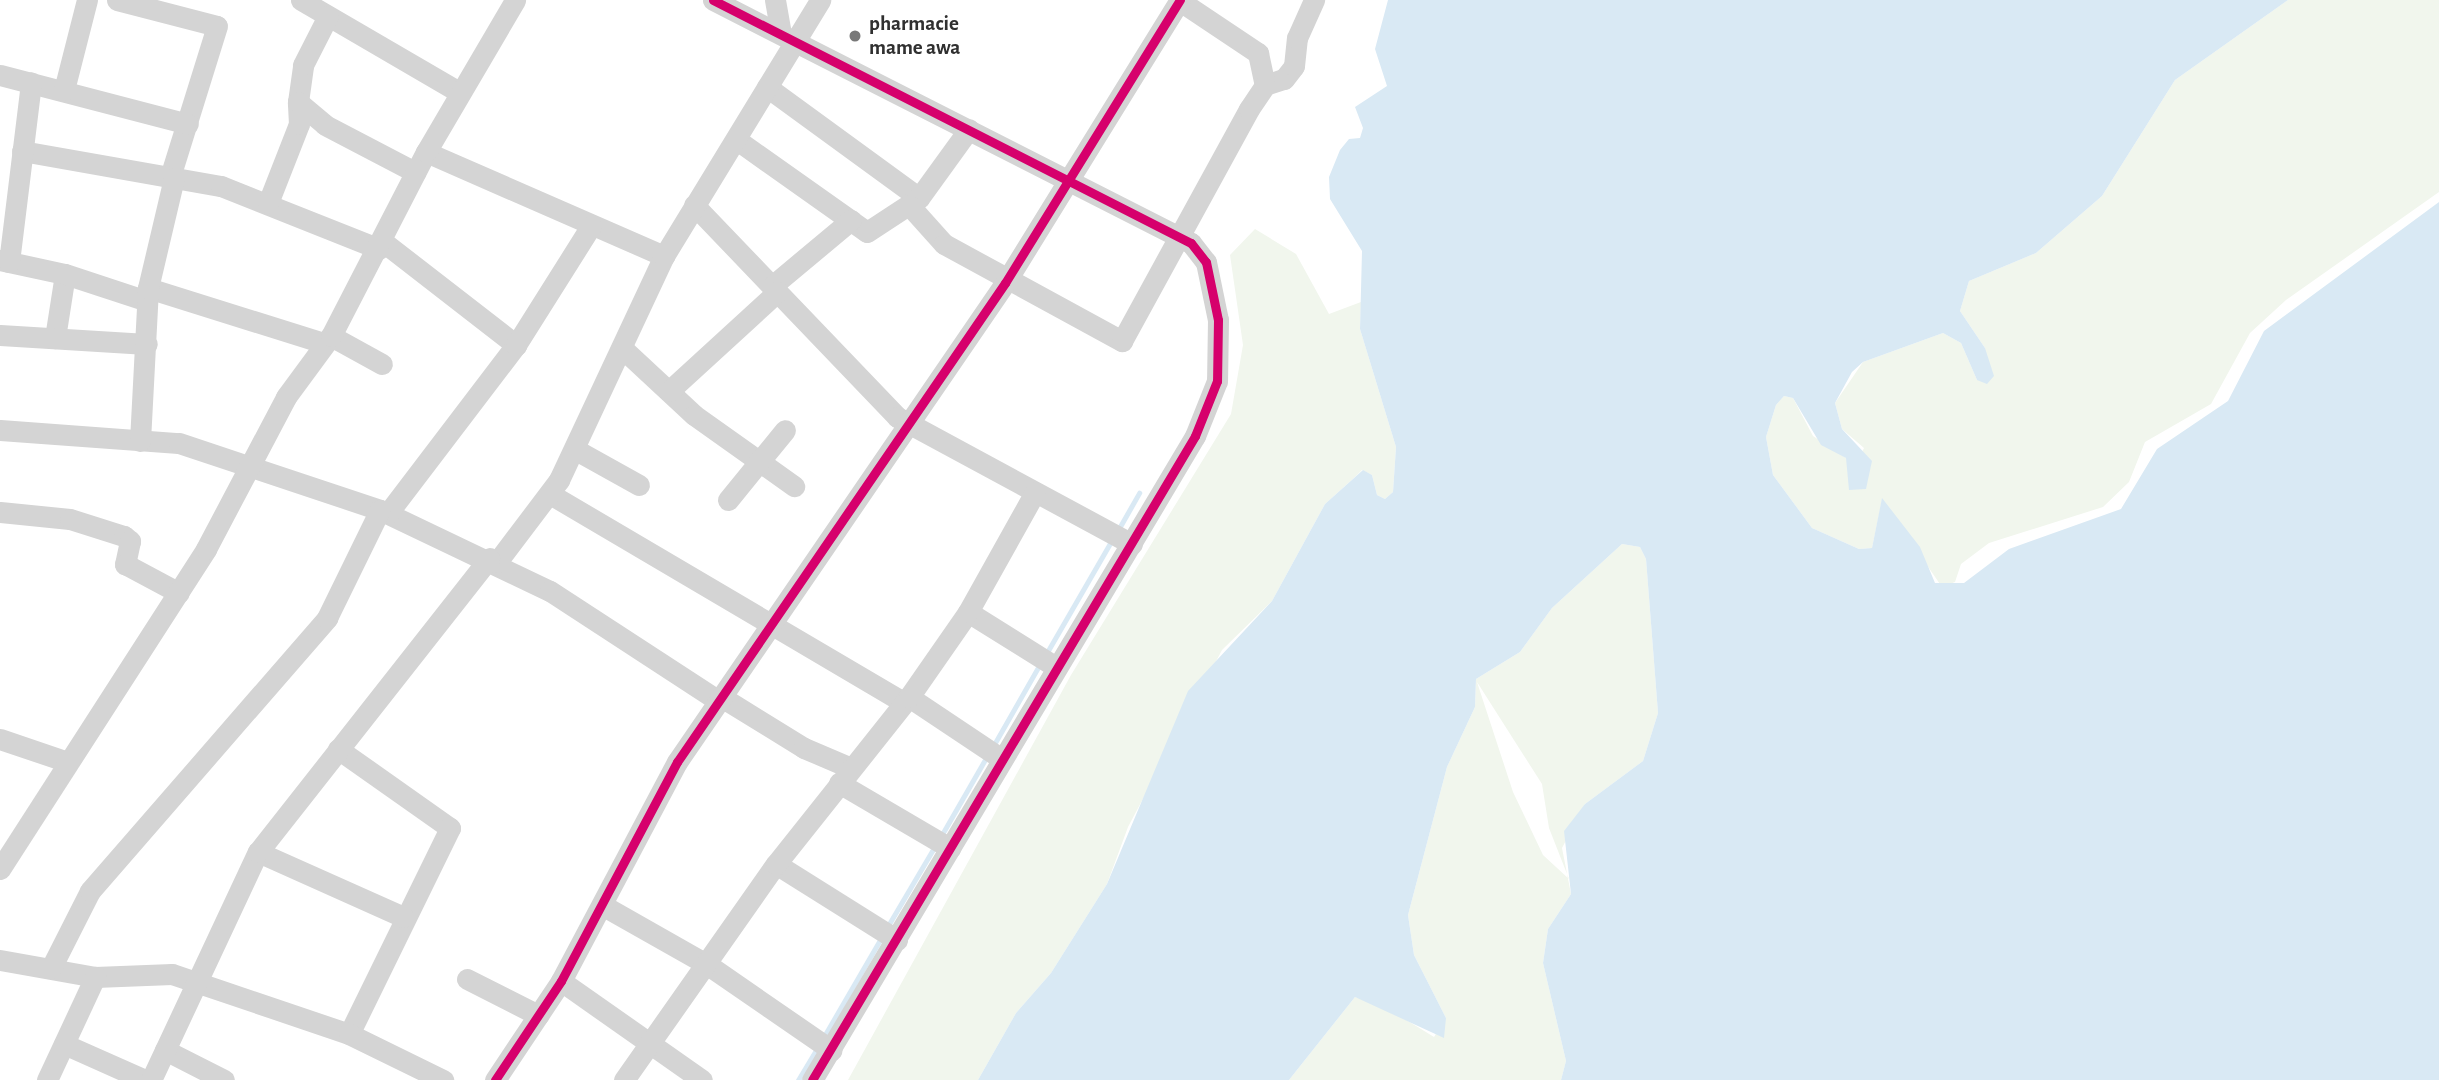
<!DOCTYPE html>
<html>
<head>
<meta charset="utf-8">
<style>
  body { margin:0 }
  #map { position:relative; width:2439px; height:1080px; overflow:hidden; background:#fff; font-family:"Alegreya Sans",sans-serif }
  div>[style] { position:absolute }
  .green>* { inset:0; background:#f1f6ed }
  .water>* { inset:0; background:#d9e9f4 }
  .stream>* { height:5px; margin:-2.5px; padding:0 2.5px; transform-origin:2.5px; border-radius:2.5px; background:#d9e9f4 }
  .minor>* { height:21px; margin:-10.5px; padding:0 10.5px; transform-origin:10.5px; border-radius:10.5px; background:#d4d4d4 }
  .cycleway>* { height:9px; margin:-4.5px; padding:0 4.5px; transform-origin:4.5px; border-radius:4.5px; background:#d6006c }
  .dots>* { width:19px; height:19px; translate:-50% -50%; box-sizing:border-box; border:4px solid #fff; border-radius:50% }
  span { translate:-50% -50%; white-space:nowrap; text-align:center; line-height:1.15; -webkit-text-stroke:7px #fff; paint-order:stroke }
  .poi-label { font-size:21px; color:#303030; font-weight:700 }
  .left { translate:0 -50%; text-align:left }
</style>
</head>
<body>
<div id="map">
  <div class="green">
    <div style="clip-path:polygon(2288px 0,2439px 0,2439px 192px,2286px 300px,2250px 333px,2211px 404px,2145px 442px,2129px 482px,2103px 507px,1989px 543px,1961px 564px,1955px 582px,1942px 587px,1882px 500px,1872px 548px,1859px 549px,1812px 528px,1773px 475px,1766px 437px,1776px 405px,1784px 396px,1793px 398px,1813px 436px,1846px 458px,1852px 472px,1864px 448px,1842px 429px,1835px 403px,1863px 362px,1943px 333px,1961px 343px,1977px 380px,1985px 348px,1960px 311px,1969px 281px,2036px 253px,2102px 196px,2175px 80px)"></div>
    <div style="clip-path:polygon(1255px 229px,1296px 254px,1329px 314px,1361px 302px,1360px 329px,1396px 447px,1393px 492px,1385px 499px,1377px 495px,1372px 475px,1362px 470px,1355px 477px,1325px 504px,1272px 601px,1222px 650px,1128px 827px,1107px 884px,1051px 973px,1016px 1013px,978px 1080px,848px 1080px,1071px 675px,1231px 414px,1243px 345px,1230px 255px)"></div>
    <div style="clip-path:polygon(evenodd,1622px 544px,1640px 547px,1646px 559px,1658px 713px,1643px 761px,1585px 804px,1562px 848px,1571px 894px,1548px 929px,1543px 963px,1566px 1061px,1561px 1080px,1289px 1080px,1355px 997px,1382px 1005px,1434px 1037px,1446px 1018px,1414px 955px,1408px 915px,1447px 767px,1475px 707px,1476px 679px,1520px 652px,1552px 608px,1622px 544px,1477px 682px,1542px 784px,1549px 828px,1569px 879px,1543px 855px,1513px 792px,1477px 682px)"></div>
  </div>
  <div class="water">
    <div style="clip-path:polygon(1388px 0,2288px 0,2175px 80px,2102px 196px,2036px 253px,1969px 281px,1960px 311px,1985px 348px,1994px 376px,1987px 384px,1977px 380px,1961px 343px,1943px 333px,1863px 362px,1852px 372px,1835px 403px,1842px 429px,1872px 461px,1866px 489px,1849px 490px,1846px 458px,1821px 445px,1793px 398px,1784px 396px,1776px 405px,1766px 437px,1773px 475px,1812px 528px,1859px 549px,1872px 548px,1882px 498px,1920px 547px,1935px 583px,1964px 583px,2009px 549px,2121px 509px,2157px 449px,2228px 401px,2264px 331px,2439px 202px,2439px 1080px,1561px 1080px,1566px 1061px,1543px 963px,1548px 929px,1571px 894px,1564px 831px,1585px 804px,1643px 761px,1658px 713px,1646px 559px,1640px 547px,1622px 544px,1552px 608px,1520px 652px,1476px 679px,1475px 707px,1447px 767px,1408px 915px,1414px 955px,1446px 1018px,1444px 1038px,1355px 997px,1289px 1080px,978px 1080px,1016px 1013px,1051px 973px,1107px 884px,1188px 691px,1272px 601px,1325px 504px,1363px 470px,1372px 475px,1377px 495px,1385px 499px,1393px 492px,1396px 447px,1360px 329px,1362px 251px,1330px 199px,1329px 177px,1340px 150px,1349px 139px,1360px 138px,1363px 128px,1355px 107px,1387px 86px,1375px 49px)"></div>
  </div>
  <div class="stream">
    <div style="left:1118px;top:530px;width:43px;rotate:-60.4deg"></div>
    <div style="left:1046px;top:654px;width:134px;rotate:-60deg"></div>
    <div style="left:992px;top:748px;width:99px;rotate:-60.3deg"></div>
    <div style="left:941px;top:836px;width:92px;rotate:-60.1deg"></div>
    <div style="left:886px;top:929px;width:99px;rotate:-59.5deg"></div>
    <div style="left:823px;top:1038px;width:116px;rotate:-59.9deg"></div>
    <div style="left:798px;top:1080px;width:39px;rotate:-59deg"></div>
  </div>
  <div class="minor">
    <div style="left:117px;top:0;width:103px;rotate:14.6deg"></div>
    <div style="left:217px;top:26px;width:158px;rotate:107.3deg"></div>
    <div style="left:301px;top:0;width:183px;rotate:30.2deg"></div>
    <div style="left:713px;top:0;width:536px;rotate:26.95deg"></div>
    <div style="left:1191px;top:243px;width:24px;rotate:52deg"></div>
    <div style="left:1206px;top:262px;width:59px;rotate:78.3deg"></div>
    <div style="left:1218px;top:320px;width:61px;rotate:90.9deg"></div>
    <div style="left:1217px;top:381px;width:59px;rotate:111.8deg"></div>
    <div style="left:1195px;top:436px;width:749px;rotate:120.74deg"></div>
    <div style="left:775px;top:0;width:34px;rotate:80deg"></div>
    <div style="left:1180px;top:1px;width:94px;rotate:33.7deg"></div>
    <div style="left:1258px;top:53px;width:33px;rotate:78deg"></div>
    <div style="left:0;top:75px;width:194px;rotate:14.6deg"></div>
    <div style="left:767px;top:87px;width:188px;rotate:36.1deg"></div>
    <div style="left:64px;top:90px;width:93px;rotate:-75.7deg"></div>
    <div style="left:298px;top:102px;width:37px;rotate:-82deg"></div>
    <div style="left:303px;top:65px;width:55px;rotate:-63deg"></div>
    <div style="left:737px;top:140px;width:159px;rotate:35.3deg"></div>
    <div style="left:867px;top:232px;width:62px;rotate:-33.2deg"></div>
    <div style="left:919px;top:198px;width:85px;rotate:-54.1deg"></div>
    <div style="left:22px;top:151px;width:202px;rotate:10deg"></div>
    <div style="left:221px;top:186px;width:170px;rotate:21.7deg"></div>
    <div style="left:426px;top:152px;width:260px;rotate:23.6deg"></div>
    <div style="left:268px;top:203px;width:85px;rotate:-68.6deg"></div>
    <div style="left:299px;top:124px;width:22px;rotate:-93deg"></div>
    <div style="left:298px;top:102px;width:35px;rotate:40deg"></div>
    <div style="left:325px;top:125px;width:102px;rotate:27.6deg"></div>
    <div style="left:694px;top:205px;width:294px;rotate:46.2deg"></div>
    <div style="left:897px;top:417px;width:267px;rotate:28.4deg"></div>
    <div style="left:909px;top:205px;width:52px;rotate:48.1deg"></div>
    <div style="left:944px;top:244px;width:203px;rotate:28.6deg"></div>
    <div style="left:1122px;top:341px;width:264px;rotate:-61.3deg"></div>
    <div style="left:1249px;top:109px;width:29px;rotate:-56deg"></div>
    <div style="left:1265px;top:85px;width:20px;rotate:-18deg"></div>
    <div style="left:1284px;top:79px;width:16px;rotate:-52deg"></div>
    <div style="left:1294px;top:66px;width:28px;rotate:-84deg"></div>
    <div style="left:1297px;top:38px;width:42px;rotate:-65.9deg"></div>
    <div style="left:382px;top:241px;width:170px;rotate:37.8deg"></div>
    <div style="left:0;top:260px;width:66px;rotate:12.2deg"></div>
    <div style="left:65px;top:274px;width:65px;rotate:98.9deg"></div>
    <div style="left:9px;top:262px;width:181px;rotate:-83deg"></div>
    <div style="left:65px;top:274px;width:86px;rotate:18.2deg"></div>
    <div style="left:772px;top:286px;width:103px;rotate:-39.9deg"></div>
    <div style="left:148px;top:288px;width:184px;rotate:17.4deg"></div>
    <div style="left:0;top:335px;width:147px;rotate:3.5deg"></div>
    <div style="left:331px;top:336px;width:58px;rotate:28.8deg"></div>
    <div style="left:622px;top:348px;width:98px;rotate:42.9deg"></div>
    <div style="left:694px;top:415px;width:123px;rotate:35.4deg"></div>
    <div style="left:669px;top:391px;width:147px;rotate:-42.5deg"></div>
    <div style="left:0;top:430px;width:179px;rotate:4.2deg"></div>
    <div style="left:179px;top:443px;width:212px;rotate:18.4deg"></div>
    <div style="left:380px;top:510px;width:188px;rotate:25.5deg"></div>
    <div style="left:550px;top:591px;width:203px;rotate:33.1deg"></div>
    <div style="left:140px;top:441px;width:153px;rotate:-87deg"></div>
    <div style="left:148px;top:288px;width:113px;rotate:-76.7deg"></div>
    <div style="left:576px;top:450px;width:72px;rotate:29.1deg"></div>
    <div style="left:550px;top:494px;width:410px;rotate:30.5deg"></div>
    <div style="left:728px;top:500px;width:90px;rotate:-50.8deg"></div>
    <div style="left:0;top:512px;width:70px;rotate:5.7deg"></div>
    <div style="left:70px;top:519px;width:57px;rotate:17.5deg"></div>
    <div style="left:124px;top:536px;width:8px;rotate:40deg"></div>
    <div style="left:130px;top:541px;width:24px;rotate:102deg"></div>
    <div style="left:125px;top:564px;width:61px;rotate:28.2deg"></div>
    <div style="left:388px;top:513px;width:211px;rotate:-52.7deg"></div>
    <div style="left:516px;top:345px;width:141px;rotate:-57.8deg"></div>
    <div style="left:497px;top:562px;width:103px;rotate:-52.9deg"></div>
    <div style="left:559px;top:480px;width:247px;rotate:-64.9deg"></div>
    <div style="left:664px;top:256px;width:300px;rotate:-58.6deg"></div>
    <div style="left:968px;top:612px;width:104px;rotate:32deg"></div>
    <div style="left:909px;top:697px;width:112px;rotate:33.7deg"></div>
    <div style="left:723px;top:698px;width:95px;rotate:31.7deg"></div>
    <div style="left:804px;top:748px;width:51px;rotate:23.1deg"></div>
    <div style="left:0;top:739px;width:72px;rotate:18.7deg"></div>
    <div style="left:338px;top:749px;width:137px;rotate:35.2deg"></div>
    <div style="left:450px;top:828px;width:229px;rotate:116.1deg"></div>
    <div style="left:839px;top:783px;width:129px;rotate:30.4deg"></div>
    <div style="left:258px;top:852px;width:159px;rotate:24.1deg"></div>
    <div style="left:776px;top:864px;width:143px;rotate:32.1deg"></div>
    <div style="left:0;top:869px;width:381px;rotate:-57.2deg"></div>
    <div style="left:206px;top:549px;width:172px;rotate:-62.2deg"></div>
    <div style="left:286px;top:397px;width:76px;rotate:-53.6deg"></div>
    <div style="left:331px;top:336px;width:207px;rotate:-62.7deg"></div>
    <div style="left:426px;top:152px;width:176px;rotate:-59.6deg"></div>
    <div style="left:602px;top:905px;width:122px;rotate:29.5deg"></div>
    <div style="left:708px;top:965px;width:150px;rotate:34.6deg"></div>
    <div style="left:0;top:960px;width:97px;rotate:10.1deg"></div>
    <div style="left:95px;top:977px;width:77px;rotate:-2.2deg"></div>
    <div style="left:172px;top:974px;width:187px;rotate:18.7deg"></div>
    <div style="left:349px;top:1034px;width:105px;rotate:26.1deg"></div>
    <div style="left:51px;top:968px;width:86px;rotate:-63.1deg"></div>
    <div style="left:90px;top:891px;width:362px;rotate:-49deg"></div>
    <div style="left:327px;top:618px;width:120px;rotate:-63.9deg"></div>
    <div style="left:467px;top:979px;width:80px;rotate:26.9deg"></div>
    <div style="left:561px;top:981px;width:172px;rotate:35.1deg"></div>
    <div style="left:64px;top:1044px;width:89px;rotate:24deg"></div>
    <div style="left:165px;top:1050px;width:66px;rotate:27deg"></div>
    <div style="left:47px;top:1080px;width:114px;rotate:-65deg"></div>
    <div style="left:151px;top:1080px;width:252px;rotate:-64.9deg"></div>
    <div style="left:258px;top:852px;width:374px;rotate:-51.8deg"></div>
    <div style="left:495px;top:1080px;width:119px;rotate:-56.3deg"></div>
    <div style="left:561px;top:981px;width:248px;rotate:-62.1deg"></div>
    <div style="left:677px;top:762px;width:581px;rotate:-55.6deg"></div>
    <div style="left:1005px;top:283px;width:333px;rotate:-58.3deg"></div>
    <div style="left:624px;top:1080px;width:264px;rotate:-54.9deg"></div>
    <div style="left:776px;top:864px;width:213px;rotate:-51.5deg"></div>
    <div style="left:909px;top:697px;width:103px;rotate:-55.2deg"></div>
    <div style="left:968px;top:612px;width:137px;rotate:-60.8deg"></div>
  </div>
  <div class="cycleway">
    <div style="left:713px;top:0;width:536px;rotate:26.95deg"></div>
    <div style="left:1191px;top:243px;width:24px;rotate:52deg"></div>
    <div style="left:1206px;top:262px;width:59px;rotate:78.3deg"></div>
    <div style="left:1218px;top:320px;width:61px;rotate:90.9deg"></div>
    <div style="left:1217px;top:381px;width:59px;rotate:111.8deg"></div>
    <div style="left:1195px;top:436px;width:749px;rotate:120.74deg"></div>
    <div style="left:495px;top:1080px;width:119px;rotate:-56.3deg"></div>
    <div style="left:561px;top:981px;width:248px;rotate:-62.1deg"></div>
    <div style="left:677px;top:762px;width:581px;rotate:-55.6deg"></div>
    <div style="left:1005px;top:283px;width:333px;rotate:-58.3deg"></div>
  </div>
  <div class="dots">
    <div style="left:855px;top:36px;background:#787878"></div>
  </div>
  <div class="poi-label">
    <span class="left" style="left:869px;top:36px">pharmacie<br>mame awa</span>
  </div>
</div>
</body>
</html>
